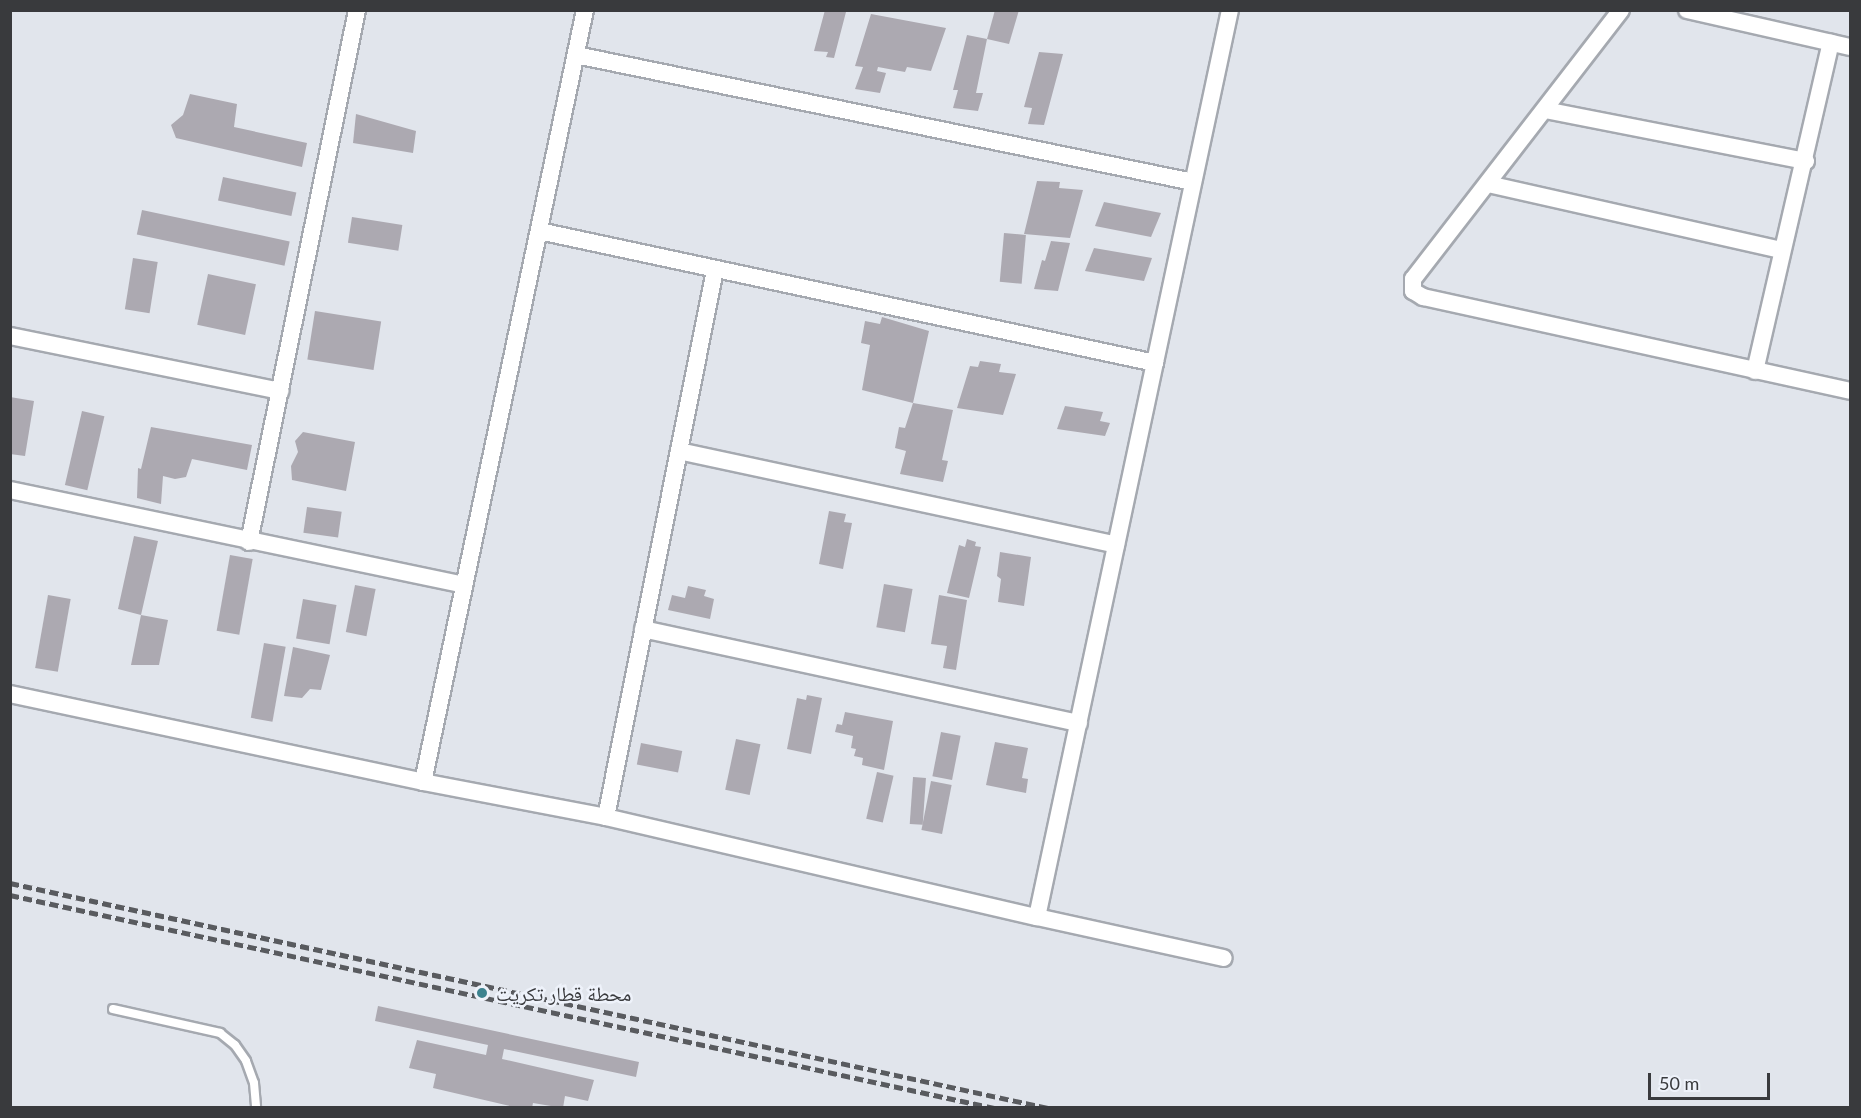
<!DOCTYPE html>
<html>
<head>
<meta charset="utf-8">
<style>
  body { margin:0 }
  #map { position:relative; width:1861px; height:1118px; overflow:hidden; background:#e1e5ec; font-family:Lato,"Noto Naskh Arabic",sans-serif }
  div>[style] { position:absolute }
  .building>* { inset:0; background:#aca9b1; transform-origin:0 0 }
  .roads { filter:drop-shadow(2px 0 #a5a9b0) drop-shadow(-2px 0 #a5a9b0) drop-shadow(0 2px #a5a9b0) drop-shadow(0 -2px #a5a9b0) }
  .service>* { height:8px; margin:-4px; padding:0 4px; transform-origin:4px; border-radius:4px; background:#fff }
  .minor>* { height:16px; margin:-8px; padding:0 8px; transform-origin:8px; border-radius:8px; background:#fff }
  .rail>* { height:4.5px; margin-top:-2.25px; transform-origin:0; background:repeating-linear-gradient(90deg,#595b5f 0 9px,transparent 0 13.5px) }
  .dots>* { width:16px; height:16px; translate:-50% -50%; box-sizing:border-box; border:3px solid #eef2fa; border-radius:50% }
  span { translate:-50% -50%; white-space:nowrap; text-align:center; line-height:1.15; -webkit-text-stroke:5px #eef2fa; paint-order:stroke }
  .poi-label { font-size:20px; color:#393a3d }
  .left { translate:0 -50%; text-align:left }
  .frame { position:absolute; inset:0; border:12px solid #393a3d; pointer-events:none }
  .scale { position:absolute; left:1648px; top:1073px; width:122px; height:27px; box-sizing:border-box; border:3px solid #393a3d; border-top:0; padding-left:8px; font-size:18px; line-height:21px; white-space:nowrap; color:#393a3d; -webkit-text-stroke:4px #eef2fa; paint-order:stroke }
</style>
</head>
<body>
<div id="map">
  <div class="building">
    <div style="clip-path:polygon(825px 10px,846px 12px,834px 58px,826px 57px,828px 52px,814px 51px)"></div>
    <div style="clip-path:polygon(995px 10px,1019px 10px,1009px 44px,987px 39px)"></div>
    <div style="clip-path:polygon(871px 14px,946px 28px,931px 71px,907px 67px,905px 72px,878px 67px,877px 71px,886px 73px,880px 93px,855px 89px,863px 67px,855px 66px)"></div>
    <div style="clip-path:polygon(967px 35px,987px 39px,976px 93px,983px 93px,978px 111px,953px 108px,958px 90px,953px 90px)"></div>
    <div style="clip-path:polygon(1039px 52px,1063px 54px,1044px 125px,1028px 124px,1032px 108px,1024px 107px)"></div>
    <div style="clip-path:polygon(190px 94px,237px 104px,234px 127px,307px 143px,302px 167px,176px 138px,171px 125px,183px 115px)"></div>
    <div style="clip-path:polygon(356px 114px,416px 131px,413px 153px,353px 143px)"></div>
    <div style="left:223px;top:177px;width:75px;height:24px;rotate:12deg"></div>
    <div style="clip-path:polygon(1037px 181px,1060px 182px,1059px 188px,1083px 190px,1070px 238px,1024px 234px)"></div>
    <div style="clip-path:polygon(1104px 202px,1161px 213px,1151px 237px,1095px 226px)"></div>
    <div style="left:142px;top:210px;width:151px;height:25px;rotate:12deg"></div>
    <div style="left:352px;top:217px;width:51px;height:26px;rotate:9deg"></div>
    <div style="left:1004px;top:233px;width:22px;height:49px;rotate:5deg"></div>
    <div style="clip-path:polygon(1051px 241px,1070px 243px,1058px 291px,1034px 289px,1042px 260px,1045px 261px)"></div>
    <div style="clip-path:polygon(1094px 248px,1152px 258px,1144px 281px,1085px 271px)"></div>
    <div style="left:133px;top:258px;width:25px;height:52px;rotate:9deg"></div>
    <div style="left:208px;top:274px;width:49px;height:52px;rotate:12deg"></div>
    <div style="left:315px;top:311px;width:67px;height:49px;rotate:9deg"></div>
    <div style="clip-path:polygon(882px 317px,929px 331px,913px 403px,862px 390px,870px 345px,861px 343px,865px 321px,880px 324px)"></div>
    <div style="clip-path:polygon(980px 361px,1001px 364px,999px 372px,1016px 374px,1003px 415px,957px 408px,970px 366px,978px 367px)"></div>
    <div style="clip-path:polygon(10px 397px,34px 401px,25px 456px,10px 454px)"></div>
    <div style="clip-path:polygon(913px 403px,953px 410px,942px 460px,948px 461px,943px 482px,900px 474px,906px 451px,895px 448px,899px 427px,905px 428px)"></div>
    <div style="clip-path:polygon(1065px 406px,1103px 412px,1100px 421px,1110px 423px,1105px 436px,1057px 429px)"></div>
    <div style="left:82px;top:411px;width:23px;height:76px;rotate:13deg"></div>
    <div style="clip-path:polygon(151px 427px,252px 445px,247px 470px,192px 459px,186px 477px,175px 479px,163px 476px,161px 504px,137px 498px,138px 468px,141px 469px)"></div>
    <div style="clip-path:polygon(303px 432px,355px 442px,346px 491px,292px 480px,291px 466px,298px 452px,295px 441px)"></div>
    <div style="left:307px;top:507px;width:35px;height:26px;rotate:8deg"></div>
    <div style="clip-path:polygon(829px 511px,846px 514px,844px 522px,852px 523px,843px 569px,819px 564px)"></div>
    <div style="clip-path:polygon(134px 536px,158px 541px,141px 615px,168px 620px,159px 665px,131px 665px,141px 615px,118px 609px)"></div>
    <div style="clip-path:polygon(967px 539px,976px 542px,975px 546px,981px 547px,969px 598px,947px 593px,959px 545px,965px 547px)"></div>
    <div style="clip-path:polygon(1000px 552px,1031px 557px,1024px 606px,998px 602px,1001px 579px,997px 576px)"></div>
    <div style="left:230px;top:555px;width:23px;height:77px;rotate:10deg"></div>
    <div style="left:884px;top:584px;width:29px;height:44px;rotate:10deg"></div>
    <div style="left:355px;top:585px;width:21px;height:48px;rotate:11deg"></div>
    <div style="clip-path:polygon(688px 586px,706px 590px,704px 596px,714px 599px,710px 619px,668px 610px,672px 595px,685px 598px)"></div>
    <div style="left:48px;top:595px;width:23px;height:74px;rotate:10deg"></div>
    <div style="clip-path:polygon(939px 595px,967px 600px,956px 670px,943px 668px,947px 646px,931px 644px)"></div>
    <div style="left:303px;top:599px;width:34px;height:40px;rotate:10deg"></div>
    <div style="left:264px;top:643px;width:22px;height:76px;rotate:10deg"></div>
    <div style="clip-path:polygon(293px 647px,330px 655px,321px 690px,310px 689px,302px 698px,284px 696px)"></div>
    <div style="clip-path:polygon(807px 695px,822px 698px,811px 754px,787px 749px,797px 698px,806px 700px)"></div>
    <div style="clip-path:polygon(845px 712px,893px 721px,884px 770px,862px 765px,863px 758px,854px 756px,856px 749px,851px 748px,853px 736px,835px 732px,837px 724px,842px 725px)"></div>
    <div style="left:941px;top:732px;width:20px;height:45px;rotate:11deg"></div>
    <div style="left:736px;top:739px;width:25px;height:52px;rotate:12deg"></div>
    <div style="clip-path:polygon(995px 742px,1028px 748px,1022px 778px,1028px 779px,1026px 793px,986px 785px)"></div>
    <div style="left:641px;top:743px;width:42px;height:22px;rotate:11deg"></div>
    <div style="left:877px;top:772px;width:17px;height:48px;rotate:13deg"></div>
    <div style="left:913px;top:777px;width:13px;height:47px;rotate:4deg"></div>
    <div style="left:931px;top:781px;width:21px;height:50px;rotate:11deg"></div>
    <div style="clip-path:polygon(378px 1006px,639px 1062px,636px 1077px,504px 1049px,502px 1059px,594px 1080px,588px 1101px,565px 1096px,563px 1108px,533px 1103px,532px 1108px,518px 1108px,433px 1088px,436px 1074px,409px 1068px,417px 1040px,486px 1055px,488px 1045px,375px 1021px)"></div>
  </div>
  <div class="roads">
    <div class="service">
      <div style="left:113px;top:1009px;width:110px;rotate:12.6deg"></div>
      <div style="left:220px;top:1033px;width:19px;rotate:39deg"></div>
      <div style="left:235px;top:1045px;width:19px;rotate:55deg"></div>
      <div style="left:246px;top:1061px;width:23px;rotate:70deg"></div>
      <div style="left:254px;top:1083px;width:25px;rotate:85deg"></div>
    </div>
    <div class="minor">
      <div style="left:1621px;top:10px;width:340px;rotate:127.7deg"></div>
      <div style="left:1413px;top:279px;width:12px;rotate:90deg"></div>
      <div style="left:1413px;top:291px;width:12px;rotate:31deg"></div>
      <div style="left:1423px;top:297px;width:437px;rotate:12.4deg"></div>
      <div style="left:1687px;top:10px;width:167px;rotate:12.8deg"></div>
      <div style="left:576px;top:55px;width:630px;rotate:11.63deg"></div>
      <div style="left:1545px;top:110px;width:266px;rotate:11.1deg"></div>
      <div style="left:1488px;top:184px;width:301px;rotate:12.7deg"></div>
      <div style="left:539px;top:231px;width:630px;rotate:12.09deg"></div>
      <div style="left:10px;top:336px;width:276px;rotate:11.5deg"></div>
      <div style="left:1755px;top:371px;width:337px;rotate:-77deg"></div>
      <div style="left:679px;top:451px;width:447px;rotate:12.1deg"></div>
      <div style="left:10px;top:490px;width:464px;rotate:11.8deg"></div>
      <div style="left:249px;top:542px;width:543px;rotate:-78.52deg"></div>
      <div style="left:643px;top:629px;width:446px;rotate:12.2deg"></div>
      <div style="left:10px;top:694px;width:422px;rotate:12deg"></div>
      <div style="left:423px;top:782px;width:186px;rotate:10.8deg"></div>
      <div style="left:606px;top:817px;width:442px;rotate:13.1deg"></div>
      <div style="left:1037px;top:917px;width:191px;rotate:12.4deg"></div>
      <div style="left:423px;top:782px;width:789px;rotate:-78.15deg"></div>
      <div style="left:606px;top:817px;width:558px;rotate:-78.73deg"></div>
      <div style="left:1037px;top:917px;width:927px;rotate:-77.99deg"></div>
    </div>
  </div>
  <div class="rail">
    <div style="left:10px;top:883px;width:1062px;rotate:12.23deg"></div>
    <div style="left:10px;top:895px;width:1007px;rotate:12.21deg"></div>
  </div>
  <div class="dots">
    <div style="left:482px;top:993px;background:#3d838f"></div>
  </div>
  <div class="poi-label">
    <span class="left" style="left:496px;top:993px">محطة قطار تكريت</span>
  </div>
  <div class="frame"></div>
  <div class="scale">50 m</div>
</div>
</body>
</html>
